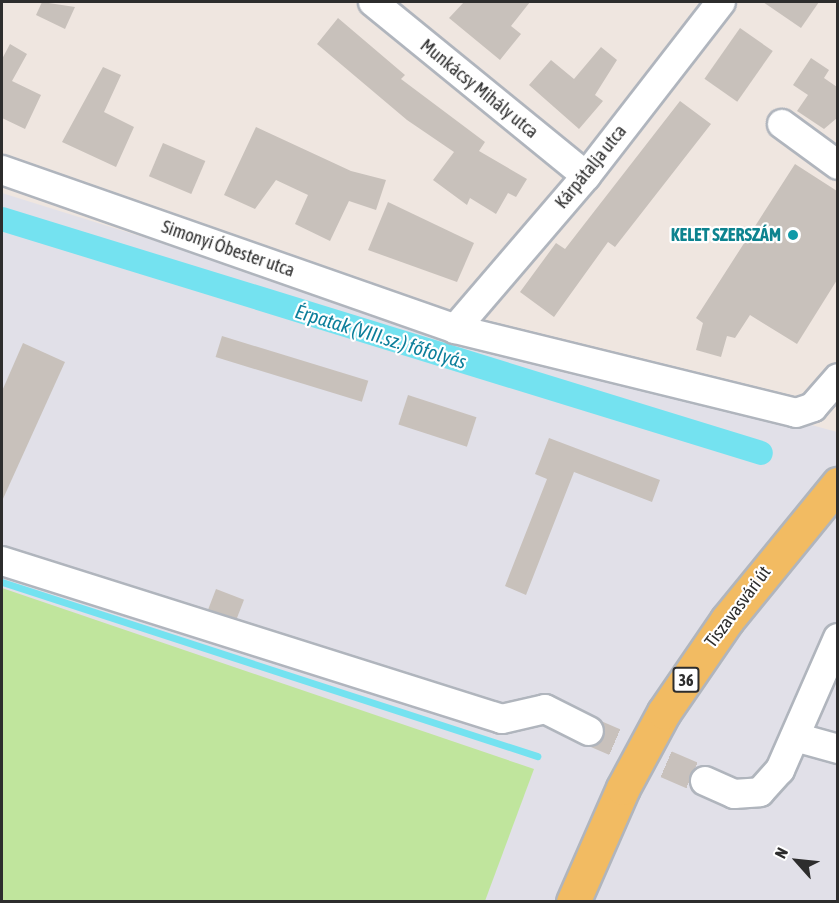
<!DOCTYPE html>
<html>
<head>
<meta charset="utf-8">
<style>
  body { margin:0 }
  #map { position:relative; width:839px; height:903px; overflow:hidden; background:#efe6e0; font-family:"Asap Condensed",sans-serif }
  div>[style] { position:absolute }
  .industrial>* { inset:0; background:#e1e0e8 }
  .green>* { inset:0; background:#c0e59d }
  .stream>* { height:7px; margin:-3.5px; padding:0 3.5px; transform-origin:3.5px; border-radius:3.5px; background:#74e2f0 }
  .canal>* { height:24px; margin:-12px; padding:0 12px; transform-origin:12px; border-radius:12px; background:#74e2f0 }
  .building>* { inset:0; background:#c8c1bb; transform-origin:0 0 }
  .minor-tunnel>* { height:28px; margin-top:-14px; transform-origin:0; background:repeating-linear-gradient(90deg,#c8c1bc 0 28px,transparent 0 42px) }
  .roads { filter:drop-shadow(2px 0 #b0b5bd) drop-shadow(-2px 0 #b0b5bd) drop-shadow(0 2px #b0b5bd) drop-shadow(0 -2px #b0b5bd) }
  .minor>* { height:28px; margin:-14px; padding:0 14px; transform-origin:14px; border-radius:14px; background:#fff }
  .major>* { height:33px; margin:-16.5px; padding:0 16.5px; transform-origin:16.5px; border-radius:16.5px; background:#f2bb62 }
  .dots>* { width:16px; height:16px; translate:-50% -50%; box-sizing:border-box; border:3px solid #fff; border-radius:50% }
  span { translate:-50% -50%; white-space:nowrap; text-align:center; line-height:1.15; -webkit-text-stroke:4.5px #fff; paint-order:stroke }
  .shield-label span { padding:2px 4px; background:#fff; border:2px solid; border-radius:4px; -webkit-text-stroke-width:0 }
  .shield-label { font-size:16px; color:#2d2d2d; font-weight:700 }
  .street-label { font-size:18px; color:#2d2d2d }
  .culture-label { font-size:18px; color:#0d838f; font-weight:700 }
  .right { translate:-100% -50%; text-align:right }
  .water-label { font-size:20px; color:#0d7f9b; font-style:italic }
  .frame { position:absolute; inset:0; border:3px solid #2d2d2d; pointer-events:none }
  .north { position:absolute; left:767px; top:831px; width:60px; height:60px; -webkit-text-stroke:4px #fff; paint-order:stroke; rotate:297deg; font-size:16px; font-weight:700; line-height:24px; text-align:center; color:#2d2d2d }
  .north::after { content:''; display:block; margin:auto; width:21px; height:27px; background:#2d2d2d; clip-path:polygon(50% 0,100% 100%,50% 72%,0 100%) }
</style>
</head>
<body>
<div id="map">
  <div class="industrial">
    <div style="clip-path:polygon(2px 193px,261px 274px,837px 432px,837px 901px,2px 901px)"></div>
  </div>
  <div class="green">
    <div style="clip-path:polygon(2px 588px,534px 769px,485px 901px,2px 901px)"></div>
  </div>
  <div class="stream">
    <div style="left:2px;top:582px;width:563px;rotate:18.02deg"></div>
  </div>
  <div class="canal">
    <div style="left:2px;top:219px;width:794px;rotate:17.13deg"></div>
  </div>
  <div class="building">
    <div style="clip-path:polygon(42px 2px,75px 7px,65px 29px,36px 15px)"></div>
    <div style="clip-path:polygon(464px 2px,530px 2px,511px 26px,521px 34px,500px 60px,449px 18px)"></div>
    <div style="clip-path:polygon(763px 2px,819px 2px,801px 28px)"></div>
    <div style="clip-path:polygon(338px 18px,405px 75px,401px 79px,485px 142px,479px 151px,527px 179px,516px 197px,508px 193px,496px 214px,470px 198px,467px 205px,433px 180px,454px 152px,407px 120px,317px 44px)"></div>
    <div style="left:740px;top:28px;width:40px;height:62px;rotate:35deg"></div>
    <div style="clip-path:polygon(10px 44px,27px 54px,12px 81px,41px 95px,25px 129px,2px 118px,2px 59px)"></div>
    <div style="clip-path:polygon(601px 47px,617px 60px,595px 95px,603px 101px,579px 129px,529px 85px,551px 60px,574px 79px)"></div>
    <div style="clip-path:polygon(811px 58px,829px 70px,824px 78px,837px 87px,837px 118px,824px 129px,797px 111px,808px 95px,793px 85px)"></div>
    <div style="clip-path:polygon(103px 67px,121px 75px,104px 112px,134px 127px,116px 167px,62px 142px)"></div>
    <div style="clip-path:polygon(680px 101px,711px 124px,615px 247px,608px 242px,554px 317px,520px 292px,556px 243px,565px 249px)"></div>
    <div style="clip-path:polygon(256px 127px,351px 171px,386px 180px,376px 210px,349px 201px,330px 241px,295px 224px,308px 195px,276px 180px,255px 209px,224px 195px)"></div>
    <div style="left:163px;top:143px;width:46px;height:36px;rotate:23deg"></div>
    <div style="clip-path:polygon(795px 164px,837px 191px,837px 280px,797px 344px,750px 315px,735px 338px,727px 336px,721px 357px,696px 350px,703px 323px,696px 318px)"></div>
    <div style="clip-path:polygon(388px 202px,474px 243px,457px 282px,368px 250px)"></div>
    <div style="left:222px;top:336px;width:153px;height:22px;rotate:17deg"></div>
    <div style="clip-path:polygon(23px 343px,65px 362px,2px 501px,2px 391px)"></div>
    <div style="left:408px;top:395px;width:72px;height:31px;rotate:18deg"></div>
    <div style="clip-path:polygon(549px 438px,660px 480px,652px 502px,574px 472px,526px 595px,505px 586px,547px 479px,535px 474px)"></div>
    <div style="left:216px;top:589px;width:30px;height:22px;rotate:21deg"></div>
  </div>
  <div class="minor-tunnel">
    <div style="left:589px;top:731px;width:126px;rotate:23.3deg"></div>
  </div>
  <div class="roads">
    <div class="minor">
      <div style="left:373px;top:2px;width:275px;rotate:39.2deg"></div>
      <div style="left:782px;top:124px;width:69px;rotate:36.2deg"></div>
      <div style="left:2px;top:170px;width:480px;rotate:19.3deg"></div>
      <div style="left:455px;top:329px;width:351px;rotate:13.8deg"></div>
      <div style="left:796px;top:413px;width:18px;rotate:-19deg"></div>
      <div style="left:813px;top:407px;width:38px;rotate:-49deg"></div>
      <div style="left:455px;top:329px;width:201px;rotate:-49.4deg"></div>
      <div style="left:586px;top:176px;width:220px;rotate:-52.2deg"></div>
      <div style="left:2px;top:561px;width:524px;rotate:17.54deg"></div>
      <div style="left:502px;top:719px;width:44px;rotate:-13.1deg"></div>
      <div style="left:545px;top:709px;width:49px;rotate:26.6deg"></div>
      <div style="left:795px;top:737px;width:45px;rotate:15.6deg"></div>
      <div style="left:705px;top:781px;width:32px;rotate:24deg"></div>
      <div style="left:734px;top:794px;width:26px;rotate:-4deg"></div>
      <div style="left:760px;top:792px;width:30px;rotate:-48deg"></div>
      <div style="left:780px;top:770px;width:144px;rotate:-66.3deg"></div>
    </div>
    <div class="major">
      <div style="left:573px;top:902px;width:124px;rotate:-66.3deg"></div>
      <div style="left:623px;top:788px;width:86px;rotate:-61.7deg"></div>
      <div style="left:664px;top:712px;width:112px;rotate:-55.6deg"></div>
      <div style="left:727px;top:620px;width:176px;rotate:-50.8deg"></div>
    </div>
  </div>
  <div class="dots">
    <div style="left:793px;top:235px;background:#0f9aa8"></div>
  </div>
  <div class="shield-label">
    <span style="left:686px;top:680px">36</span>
  </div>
  <div class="street-label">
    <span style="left:479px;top:89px;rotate:39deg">Munkácsy Mihály utca</span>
    <span style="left:591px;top:167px;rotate:-51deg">Kárpátalja utca</span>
    <span style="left:228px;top:249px;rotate:19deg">Simonyi Óbester utca</span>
    <span style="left:738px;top:607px;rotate:-53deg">Tiszavasvári út</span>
  </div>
  <div class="culture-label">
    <span class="right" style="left:781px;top:235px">KELET SZERSZÁM</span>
  </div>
  <div class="water-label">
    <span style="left:381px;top:336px;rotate:17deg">Érpatak (VIII.sz.) főfolyás</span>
  </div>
  <div class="frame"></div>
  <div class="north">N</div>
</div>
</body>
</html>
